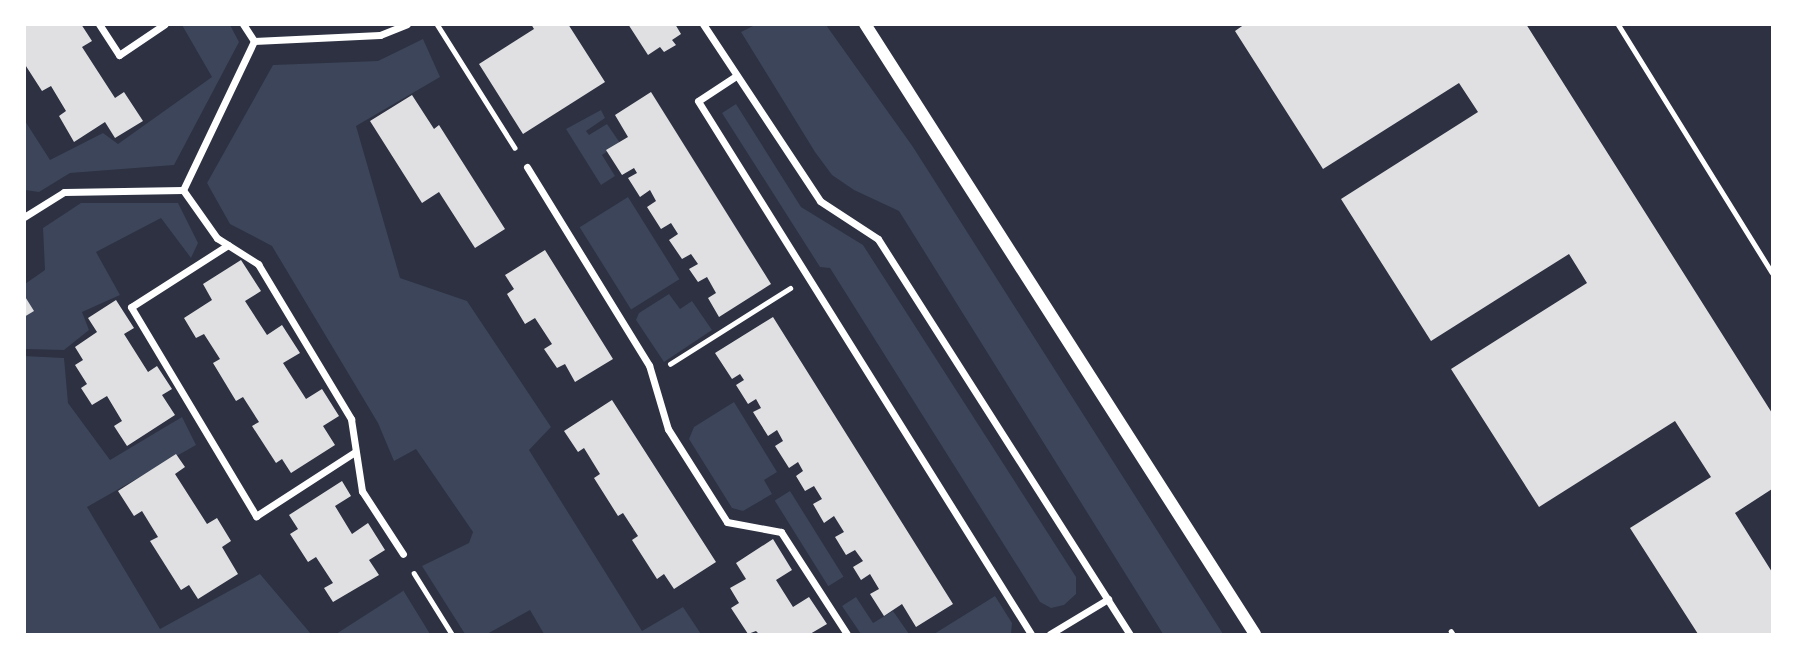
<!DOCTYPE html>
<html>
<head>
<meta charset="utf-8">
<style>
  body { margin:0 }
  #map { position:relative; width:1797px; height:659px; overflow:hidden; background:#2d3142; font-family:"Fira Sans",sans-serif }
  div>[style] { position:absolute }
  .green>* { inset:0; background:#3c4559; transform-origin:0 0 }
  .building>* { inset:0; background:#e0e0e3 }
  .path>* { height:4.5px; margin:-2.25px; padding:0 2.25px; transform-origin:2.25px; border-radius:2.25px; background:#fff }
  .minor>* { height:7px; margin:-3.5px; padding:0 3.5px; transform-origin:3.5px; border-radius:3.5px; background:#fff }
  .tertiary>* { height:12px; margin:-6px; padding:0 6px; transform-origin:6px; border-radius:6px; background:#fff }
  span { translate:-50% -50%; white-space:nowrap; text-align:center; line-height:1.15; -webkit-text-stroke:5px #fff; paint-order:stroke }
  .frame { position:absolute; inset:0; border:26px solid #fff; pointer-events:none }
</style>
</head>
<body>
<div id="map">
  <div class="green">
    <div style="clip-path:polygon(182px 25px,230px 25px,239px 42px,174px 165px,70px 173px,39px 192px,25px 190px,25px 121px,50px 160px,103px 133px,118px 144px,212px 77px)"></div>
    <div style="clip-path:polygon(755px 25px,826px 25px,913px 147px,1223px 634px,1163px 634px,899px 211px,854px 190px,832px 175px,815px 152px,741px 32px)"></div>
    <div style="clip-path:polygon(423px 39px,440px 77px,356px 126px,400px 278px,467px 301px,551px 427px,529px 450px,642px 631px,683px 607px,701px 634px,544px 634px,530px 610px,487px 634px,465px 634px,422px 566px,469px 543px,473px 532px,416px 449px,394px 461px,378px 423px,272px 246px,230px 224px,207px 183px,273px 65px,378px 61px)"></div>
    <div style="clip-path:polygon(736px 104px,801px 207px,863px 245px,1076px 577px,1076px 594px,1064px 605px,1051px 608px,1040px 602px,830px 268px,820px 267px,722px 113px)"></div>
    <div style="clip-path:polygon(601px 110px,605px 118px,586px 131px,589px 135px,607px 124px,620px 143px,602px 155px,615px 176px,601px 185px,566px 129px)"></div>
    <div style="left:628px;top:197px;width:97px;height:57px;rotate:58deg"></div>
    <div style="clip-path:polygon(81px 203px,178px 203px,198px 243px,191px 258px,161px 218px,96px 252px,120px 295px,82px 312px,89px 330px,64px 350px,25px 349px,25px 284px,45px 270px,43px 228px)"></div>
    <div style="clip-path:polygon(669px 294px,680px 309px,692px 301px,712px 330px,664px 362px,636px 320px,639px 313px)"></div>
    <div style="clip-path:polygon(24px 356px,64px 358px,68px 403px,110px 460px,182px 417px,196px 445px,87px 507px,160px 629px,260px 574px,311px 634px,25px 634px)"></div>
    <div style="clip-path:polygon(734px 402px,777px 472px,764px 480px,772px 494px,743px 511px,732px 508px,689px 439px,694px 427px)"></div>
    <div style="left:790px;top:491px;width:101px;height:18px;rotate:58deg"></div>
    <div style="clip-path:polygon(403px 590px,430px 634px,336px 634px,403px 591px)"></div>
    <div style="clip-path:polygon(995px 596px,1012px 623px,1011px 634px,934px 634px)"></div>
    <div style="clip-path:polygon(856px 597px,873px 623px,893px 611px,909px 634px,861px 634px,842px 606px)"></div>
  </div>
  <div class="building">
    <div style="clip-path:polygon(24px 24px,81px 24px,92px 41px,82px 47px,115px 98px,124px 92px,143px 121px,115px 138px,105px 122px,74px 142px,59px 116px,66px 111px,51px 86px,42px 91px,24px 63px)"></div>
    <div style="clip-path:polygon(531px 24px,568px 24px,605px 82px,523px 134px,479px 64px,534px 29px)"></div>
    <div style="clip-path:polygon(628px 24px,675px 24px,681px 34px,672px 40px,676px 45px,664px 52px,660px 47px,648px 55px)"></div>
    <div style="clip-path:polygon(1245px 24px,1526px 24px,1772px 413px,1772px 489px,1735px 513px,1772px 572px,1772px 634px,1698px 634px,1630px 528px,1711px 477px,1675px 421px,1539px 507px,1451px 369px,1587px 283px,1569px 254px,1431px 341px,1341px 199px,1478px 112px,1459px 83px,1323px 169px,1235px 31px)"></div>
    <div style="clip-path:polygon(651px 92px,771px 284px,719px 317px,708px 298px,716px 293px,707px 277px,698px 282px,689px 269px,698px 264px,691px 254px,682px 259px,669px 240px,678px 234px,671px 223px,661px 229px,647px 207px,656px 201px,650px 190px,640px 197px,628px 178px,637px 173px,634px 168px,622px 175px,606px 150px,628px 137px,615px 115px)"></div>
    <div style="clip-path:polygon(412px 95px,434px 129px,439px 125px,505px 229px,475px 248px,439px 192px,422px 203px,370px 121px)"></div>
    <div style="clip-path:polygon(545px 250px,613px 359px,575px 382px,565px 364px,557px 368px,544px 349px,552px 344px,535px 318px,525px 324px,507px 294px,514px 289px,505px 275px)"></div>
    <div style="clip-path:polygon(241px 260px,261px 291px,245px 301px,267px 335px,282px 325px,300px 353px,283px 363px,306px 399px,322px 389px,339px 416px,323px 426px,335px 445px,291px 473px,282px 459px,276px 463px,252px 426px,259px 422px,243px 397px,236px 401px,213px 363px,220px 359px,204px 334px,196px 338px,184px 318px,212px 300px,203px 284px)"></div>
    <div style="clip-path:polygon(24px 295px,34px 311px,24px 317px)"></div>
    <div style="clip-path:polygon(116px 300px,134px 328px,124px 334px,148px 372px,157px 366px,172px 389px,162px 395px,175px 415px,127px 446px,114px 426px,122px 421px,107px 396px,92px 405px,81px 388px,87px 384px,75px 365px,83px 360px,75px 347px,97px 332px,88px 318px)"></div>
    <div style="clip-path:polygon(773px 317px,953px 604px,916px 627px,902px 604px,884px 616px,870px 594px,879px 589px,870px 574px,861px 580px,853px 567px,863px 561px,855px 550px,846px 555px,835px 537px,844px 532px,834px 516px,824px 523px,813px 504px,822px 499px,814px 486px,805px 491px,796px 476px,803px 471px,798px 462px,789px 468px,775px 446px,783px 441px,777px 430px,768px 436px,753px 412px,761px 408px,756px 399px,748px 404px,736px 385px,744px 380px,740px 374px,732px 379px,715px 353px)"></div>
    <div style="clip-path:polygon(612px 400px,716px 562px,674px 589px,664px 574px,657px 579px,632px 540px,638px 536px,623px 513px,618px 516px,594px 478px,600px 474px,584px 448px,578px 452px,564px 431px)"></div>
    <div style="clip-path:polygon(176px 454px,185px 467px,175px 474px,207px 524px,217px 518px,231px 541px,222px 547px,238px 574px,198px 599px,189px 585px,181px 590px,150px 541px,158px 537px,142px 511px,134px 516px,118px 491px)"></div>
    <div style="clip-path:polygon(342px 481px,351px 496px,335px 506px,352px 534px,368px 523px,385px 550px,369px 560px,379px 575px,333px 602px,324px 588px,333px 583px,316px 557px,308px 562px,290px 534px,298px 529px,289px 515px)"></div>
    <div style="clip-path:polygon(773px 539px,792px 570px,776px 580px,793px 607px,809px 597px,827px 624px,810px 634px,759px 634px,756px 631px,748px 634px,731px 608px,739px 603px,730px 588px,746px 579px,736px 563px)"></div>
  </div>
  <div class="path">
    <div style="left:437px;top:24px;width:146px;rotate:57.8deg"></div>
    <div style="left:1618px;top:24px;width:292px;rotate:58.2deg"></div>
    <div style="left:670px;top:364px;width:142px;rotate:-32.3deg"></div>
    <div style="left:414px;top:573px;width:72px;rotate:58.1deg"></div>
    <div style="left:1451px;top:631px;width:4px;rotate:56deg"></div>
  </div>
  <div class="minor">
    <div style="left:99px;top:24px;width:37px;rotate:57deg"></div>
    <div style="left:119px;top:55px;width:55px;rotate:-34deg"></div>
    <div style="left:243px;top:24px;width:20px;rotate:57deg"></div>
    <div style="left:703px;top:24px;width:212px;rotate:56.5deg"></div>
    <div style="left:820px;top:201px;width:69px;rotate:33.2deg"></div>
    <div style="left:878px;top:239px;width:469px;rotate:57.5deg"></div>
    <div style="left:736px;top:76px;width:45px;rotate:146.7deg"></div>
    <div style="left:698px;top:101px;width:628px;rotate:58deg"></div>
    <div style="left:527px;top:167px;width:233px;rotate:58.4deg"></div>
    <div style="left:649px;top:365px;width:67px;rotate:73.5deg"></div>
    <div style="left:668px;top:429px;width:110px;rotate:57.6deg"></div>
    <div style="left:727px;top:522px;width:55px;rotate:10.5deg"></div>
    <div style="left:781px;top:532px;width:121px;rotate:57.1deg"></div>
    <div style="left:183px;top:190px;width:59px;rotate:54.7deg"></div>
    <div style="left:217px;top:238px;width:49px;rotate:32.4deg"></div>
    <div style="left:258px;top:264px;width:181px;rotate:59deg"></div>
    <div style="left:351px;top:419px;width:73px;rotate:81.3deg"></div>
    <div style="left:362px;top:491px;width:75px;rotate:56.9deg"></div>
    <div style="left:24px;top:217px;width:47px;rotate:-32deg"></div>
    <div style="left:64px;top:192px;width:119px;rotate:-1deg"></div>
    <div style="left:183px;top:190px;width:165px;rotate:-64.5deg"></div>
    <div style="left:254px;top:41px;width:126px;rotate:-2.7deg"></div>
    <div style="left:380px;top:35px;width:29px;rotate:-22deg"></div>
    <div style="left:228px;top:245px;width:115px;rotate:147.4deg"></div>
    <div style="left:131px;top:307px;width:244px;rotate:59.1deg"></div>
    <div style="left:256px;top:516px;width:118px;rotate:-32.9deg"></div>
    <div style="left:1050px;top:634px;width:68px;rotate:-31.1deg"></div>
  </div>
  <div class="tertiary">
    <div style="left:865px;top:24px;width:724px;rotate:57.41deg"></div>
  </div>
  <div class="frame"></div>
</div>
</body>
</html>
